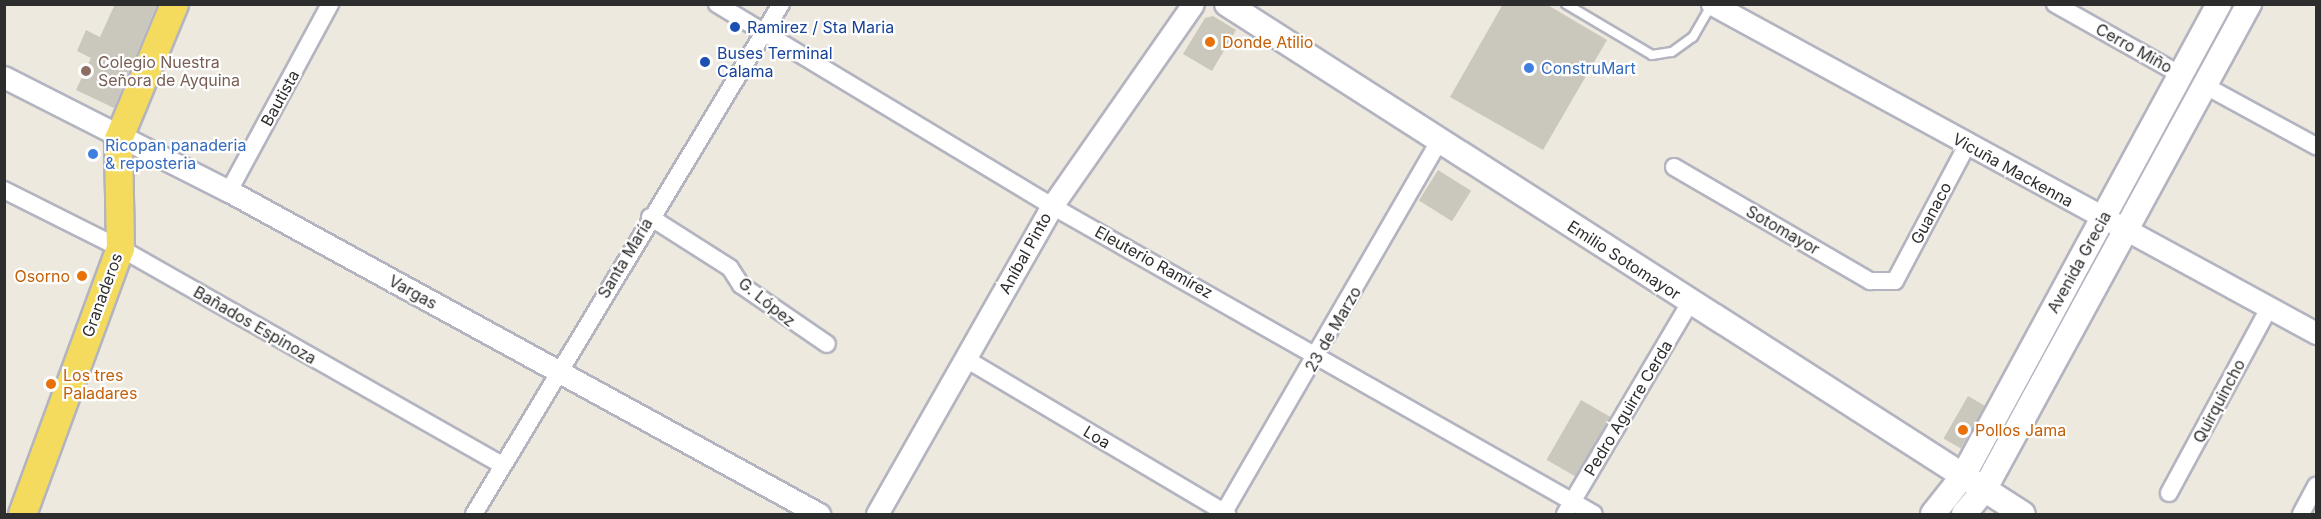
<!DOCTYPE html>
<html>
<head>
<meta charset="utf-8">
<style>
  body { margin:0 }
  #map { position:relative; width:2321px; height:519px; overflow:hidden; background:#eee9df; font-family:Inter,sans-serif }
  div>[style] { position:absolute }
  .building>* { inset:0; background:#cac7bd; transform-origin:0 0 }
  .roads { filter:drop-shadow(2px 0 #b3b4c0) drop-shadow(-2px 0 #b3b4c0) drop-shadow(0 2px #b3b4c0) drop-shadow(0 -2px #b3b4c0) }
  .service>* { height:8px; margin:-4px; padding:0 4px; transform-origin:4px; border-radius:4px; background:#fff }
  .minor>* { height:16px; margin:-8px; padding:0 8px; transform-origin:8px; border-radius:8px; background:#fff }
  .tertiary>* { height:21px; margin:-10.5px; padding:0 10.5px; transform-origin:10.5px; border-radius:10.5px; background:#fff }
  .secondary>* { height:24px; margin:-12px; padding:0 12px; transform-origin:12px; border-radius:12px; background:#fff }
  .primary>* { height:27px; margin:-13.5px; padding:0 13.5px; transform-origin:13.5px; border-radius:13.5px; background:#f5db5d }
  .dots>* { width:16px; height:16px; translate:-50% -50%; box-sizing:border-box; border:3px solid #fff; border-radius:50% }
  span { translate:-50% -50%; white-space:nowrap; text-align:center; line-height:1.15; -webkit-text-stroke:4.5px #fff; paint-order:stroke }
  .transit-label { font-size:16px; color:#164399 }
  .left { translate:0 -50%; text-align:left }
  .food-label { font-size:16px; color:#c56008 }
  .right { translate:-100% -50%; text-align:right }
  .street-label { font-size:16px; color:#2d2d2d }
  .education-label { font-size:16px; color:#785e54 }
  .shop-label { font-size:16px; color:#366cbe }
  .frame { position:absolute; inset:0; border:6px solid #2d2d2d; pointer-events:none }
</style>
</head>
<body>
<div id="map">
  <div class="building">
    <div style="clip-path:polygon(115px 4px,157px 4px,114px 108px,76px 90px,91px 58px,77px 51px,86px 30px,100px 37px)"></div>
    <div style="clip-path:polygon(1503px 4px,1546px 4px,1607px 40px,1543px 150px,1450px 97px)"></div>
    <div style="clip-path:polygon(1213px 16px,1236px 30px,1212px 71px,1183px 54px,1205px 18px)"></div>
    <div style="left:1438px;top:170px;width:39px;height:36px;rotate:32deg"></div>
    <div style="left:1968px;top:396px;width:20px;height:49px;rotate:30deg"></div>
    <div style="left:1581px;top:400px;width:34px;height:69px;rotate:30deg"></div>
  </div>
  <div class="roads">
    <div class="service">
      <div style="left:1566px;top:4px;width:100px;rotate:30.7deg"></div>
      <div style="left:1652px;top:55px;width:20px;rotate:-9deg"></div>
      <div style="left:1672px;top:52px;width:26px;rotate:-36deg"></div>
      <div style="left:1693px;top:37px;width:38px;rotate:-60deg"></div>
    </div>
    <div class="minor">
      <div style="left:717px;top:4px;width:391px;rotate:31.1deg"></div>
      <div style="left:1052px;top:206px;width:623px;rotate:29.61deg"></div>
      <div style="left:2055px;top:4px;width:145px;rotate:29.4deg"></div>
      <div style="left:2204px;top:85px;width:128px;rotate:28.6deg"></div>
      <div style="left:1674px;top:167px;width:227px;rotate:30.2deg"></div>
      <div style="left:1870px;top:281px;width:25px"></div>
      <div style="left:1895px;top:281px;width:154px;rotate:-62.1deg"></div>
      <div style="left:4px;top:190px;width:130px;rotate:26.6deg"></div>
      <div style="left:120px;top:248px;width:439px;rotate:29.6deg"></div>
      <div style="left:229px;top:191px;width:213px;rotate:-61.6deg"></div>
      <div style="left:650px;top:217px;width:95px;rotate:32.5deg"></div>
      <div style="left:730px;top:268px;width:20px;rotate:57deg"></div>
      <div style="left:741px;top:285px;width:104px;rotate:34.5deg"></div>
      <div style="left:966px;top:359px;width:304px;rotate:30.7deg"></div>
      <div style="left:2169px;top:493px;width:210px;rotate:-61.6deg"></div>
      <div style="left:474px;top:514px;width:595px;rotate:-58.95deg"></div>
      <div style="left:1223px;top:514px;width:431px;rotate:-59.9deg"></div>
      <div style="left:1565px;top:514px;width:245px;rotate:-59.4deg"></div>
      <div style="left:2301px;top:514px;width:32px;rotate:-62deg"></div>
    </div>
    <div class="tertiary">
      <div style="left:1712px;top:4px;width:688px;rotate:28.58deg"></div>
      <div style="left:4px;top:77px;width:252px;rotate:26.9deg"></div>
      <div style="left:229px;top:191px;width:673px;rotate:28.7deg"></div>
      <div style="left:877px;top:514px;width:354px;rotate:-60.4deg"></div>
      <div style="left:1052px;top:206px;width:246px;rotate:-55.1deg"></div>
    </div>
    <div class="secondary">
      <div style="left:1227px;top:4px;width:945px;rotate:32.65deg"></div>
      <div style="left:1933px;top:514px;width:48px;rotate:-51.7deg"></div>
      <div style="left:1963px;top:476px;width:537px;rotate:-61.53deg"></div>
      <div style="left:1964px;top:514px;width:31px;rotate:-50deg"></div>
      <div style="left:1984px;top:490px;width:554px;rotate:-61.4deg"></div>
    </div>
    <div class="primary">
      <div style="left:22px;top:514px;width:283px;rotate:-69.8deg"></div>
      <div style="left:120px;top:248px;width:109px;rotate:-91.1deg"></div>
      <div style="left:118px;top:139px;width:146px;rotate:-67.5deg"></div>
    </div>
  </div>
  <div class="dots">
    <div style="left:735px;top:27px;background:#1a4fb4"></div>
    <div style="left:1210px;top:42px;background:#e8710a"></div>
    <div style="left:705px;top:62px;background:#1a4fb4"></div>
    <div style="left:1529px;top:68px;background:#3f7fe0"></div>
    <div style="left:86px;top:71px;background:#8d6e63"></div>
    <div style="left:93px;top:154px;background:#3f7fe0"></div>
    <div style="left:82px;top:276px;background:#e8710a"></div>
    <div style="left:51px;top:384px;background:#e8710a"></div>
    <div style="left:1963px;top:430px;background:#e8710a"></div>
  </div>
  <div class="transit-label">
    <span class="left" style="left:747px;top:27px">Ramirez / Sta Maria</span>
    <span class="left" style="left:717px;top:62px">Buses Terminal<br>Calama</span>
  </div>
  <div class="food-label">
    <span class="left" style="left:1222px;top:42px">Donde Atilio</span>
    <span class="right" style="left:70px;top:276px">Osorno</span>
    <span class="left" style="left:63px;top:384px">Los tres<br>Paladares</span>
    <span class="left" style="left:1975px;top:430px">Pollos Jama</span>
  </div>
  <div class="street-label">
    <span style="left:2134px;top:48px;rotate:29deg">Cerro Miño</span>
    <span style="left:280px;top:98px;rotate:-61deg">Bautista</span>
    <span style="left:2013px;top:170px;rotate:29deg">Vicuña Mackenna</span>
    <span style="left:1931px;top:213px;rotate:-62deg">Guanaco</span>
    <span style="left:1783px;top:230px;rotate:30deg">Sotomayor</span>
    <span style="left:1025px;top:253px;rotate:-61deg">Aníbal Pinto</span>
    <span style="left:625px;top:258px;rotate:-59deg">Santa María</span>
    <span style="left:1624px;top:260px;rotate:33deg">Emilio Sotomayor</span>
    <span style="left:1154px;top:262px;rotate:29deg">Eleuterio Ramírez</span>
    <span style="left:2079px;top:262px;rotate:-61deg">Avenida Grecia</span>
    <span style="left:413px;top:292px;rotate:29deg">Vargas</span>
    <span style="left:102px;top:295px;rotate:-70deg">Granaderos</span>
    <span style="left:767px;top:302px;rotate:39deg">G. López</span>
    <span style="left:255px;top:325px;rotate:30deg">Bañados Espinoza</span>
    <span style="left:1333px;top:329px;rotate:-60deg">23 de Marzo</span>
    <span style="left:2219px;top:401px;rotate:-62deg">Quirquincho</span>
    <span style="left:1628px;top:408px;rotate:-59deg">Pedro Aguirre Cerda</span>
    <span style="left:1097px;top:437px;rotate:31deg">Loa</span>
  </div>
  <div class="education-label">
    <span class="left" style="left:98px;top:71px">Colegio Nuestra<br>Señora de Ayquina</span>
  </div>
  <div class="shop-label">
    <span class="left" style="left:1541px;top:68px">ConstruMart</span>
    <span class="left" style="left:105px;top:154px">Ricopan panaderia<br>&amp; reposteria</span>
  </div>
  <div class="frame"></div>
</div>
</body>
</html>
